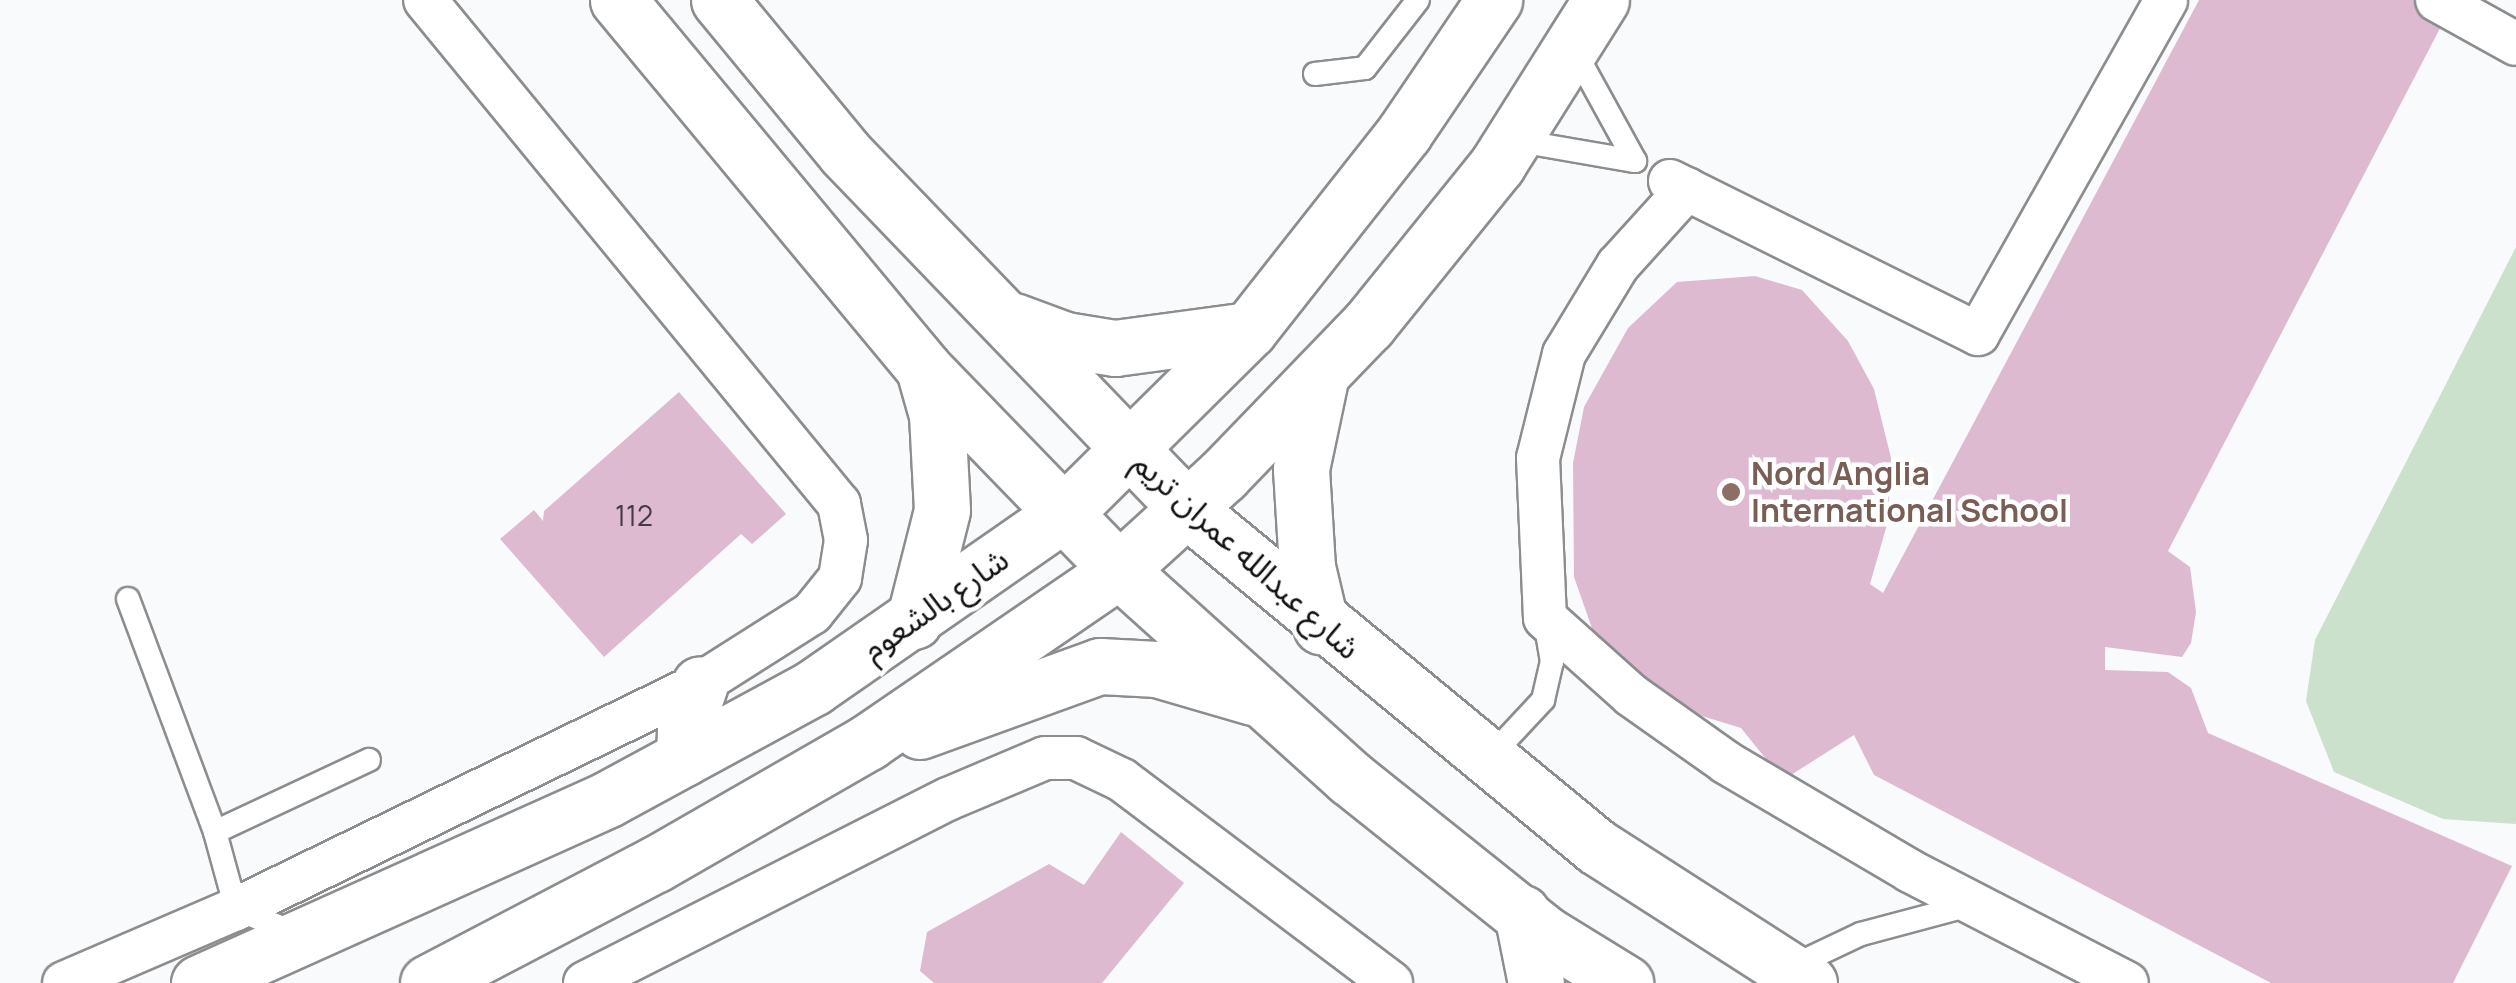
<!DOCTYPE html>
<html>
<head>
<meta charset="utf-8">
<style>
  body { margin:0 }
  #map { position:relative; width:2516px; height:983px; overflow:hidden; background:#f9fafc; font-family:Manrope,"Noto Sans Arabic",sans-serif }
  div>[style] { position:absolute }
  .green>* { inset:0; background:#cce1cb }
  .building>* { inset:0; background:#debad1 }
  .roads { filter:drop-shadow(2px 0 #8c8d8f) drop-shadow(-2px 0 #8c8d8f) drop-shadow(0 2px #8c8d8f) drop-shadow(0 -2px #8c8d8f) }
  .lane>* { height:22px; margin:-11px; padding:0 11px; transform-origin:11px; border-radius:11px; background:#fff }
  .street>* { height:42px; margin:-21px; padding:0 21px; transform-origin:21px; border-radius:21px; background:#fff }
  .secondary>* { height:55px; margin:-27.5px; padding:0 27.5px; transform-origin:27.5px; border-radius:27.5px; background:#fff }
  .dots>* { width:28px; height:28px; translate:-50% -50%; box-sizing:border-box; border:5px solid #fff; border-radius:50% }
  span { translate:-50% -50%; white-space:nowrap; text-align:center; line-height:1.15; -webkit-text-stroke:9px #fff; paint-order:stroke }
  .number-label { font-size:28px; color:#443b41 }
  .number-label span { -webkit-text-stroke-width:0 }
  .education-label { font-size:32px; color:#785e54; font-weight:700 }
  .left { translate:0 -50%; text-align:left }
  .street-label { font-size:32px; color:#101111 }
</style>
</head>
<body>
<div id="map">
  <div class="green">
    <div style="clip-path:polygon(2516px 247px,2516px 824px,2443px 819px,2334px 772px,2306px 701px,2315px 640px)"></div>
  </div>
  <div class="building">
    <div style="clip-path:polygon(2199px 0,2422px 0,2448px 13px,2168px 551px,2190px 567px,2196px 612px,2191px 643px,2182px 657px,2105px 647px,2105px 670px,2168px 672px,2191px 688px,2208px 733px,2512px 866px,2453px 983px,2271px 983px,1874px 775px,1854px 735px,1783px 780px,1741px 728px,1702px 716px,1643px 685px,1594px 634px,1574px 577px,1573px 463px,1584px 407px,1628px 328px,1677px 282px,1755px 276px,1802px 290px,1848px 341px,1874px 389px,1891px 458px,1888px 521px,1870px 584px,1883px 593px)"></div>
    <div style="clip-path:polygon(679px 392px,786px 514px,752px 544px,741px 534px,604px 657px,500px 539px,534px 510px,543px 521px,544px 511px)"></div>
    <div style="clip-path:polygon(1121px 832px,1184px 883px,1102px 983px,934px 983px,920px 971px,927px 932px,1049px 864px,1084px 885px)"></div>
  </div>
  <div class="roads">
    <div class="lane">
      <div style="left:1315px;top:74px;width:50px;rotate:-6.8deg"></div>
      <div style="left:1365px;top:68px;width:86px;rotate:-52.1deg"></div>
      <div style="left:1513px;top:140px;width:124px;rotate:9.8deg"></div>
      <div style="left:1635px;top:161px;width:127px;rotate:-118.8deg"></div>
      <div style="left:128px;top:599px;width:249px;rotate:69.5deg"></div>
      <div style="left:215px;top:832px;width:80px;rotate:74.7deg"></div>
      <div style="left:236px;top:909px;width:64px;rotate:22.1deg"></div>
      <div style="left:1488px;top:759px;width:81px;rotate:-47deg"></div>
      <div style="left:1543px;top:700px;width:39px;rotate:-77deg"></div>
      <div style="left:1552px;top:662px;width:42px;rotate:-99.7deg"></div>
      <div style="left:215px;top:832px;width:170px;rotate:-25.1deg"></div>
      <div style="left:1789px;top:968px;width:80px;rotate:-25.3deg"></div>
      <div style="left:1861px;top:934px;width:113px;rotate:-14.9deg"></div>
    </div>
    <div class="street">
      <div style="left:2437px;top:0;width:90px;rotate:29.1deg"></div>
      <div style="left:1670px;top:181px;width:344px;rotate:26.4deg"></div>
      <div style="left:1978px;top:334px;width:383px;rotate:-60.6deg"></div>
      <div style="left:1687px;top:189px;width:103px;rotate:132.2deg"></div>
      <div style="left:1618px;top:265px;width:104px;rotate:121.2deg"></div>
      <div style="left:1564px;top:354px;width:107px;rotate:104deg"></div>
      <div style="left:1538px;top:458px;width:160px;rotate:87.5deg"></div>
      <div style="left:1545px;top:618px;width:115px;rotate:41.8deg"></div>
      <div style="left:1631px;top:695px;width:118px;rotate:35.3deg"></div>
      <div style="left:1727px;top:763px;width:212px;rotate:30.5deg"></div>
      <div style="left:1910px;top:871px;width:244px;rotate:27.3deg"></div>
      <div style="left:64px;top:983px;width:187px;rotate:-23.3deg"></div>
      <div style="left:236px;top:909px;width:516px;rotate:-25.87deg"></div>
      <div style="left:700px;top:684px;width:133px;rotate:-32.4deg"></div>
      <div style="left:812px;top:613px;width:45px;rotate:-51.3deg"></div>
      <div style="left:840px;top:578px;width:38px;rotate:-81deg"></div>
      <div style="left:846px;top:540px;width:37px;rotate:-101deg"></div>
      <div style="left:839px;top:504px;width:652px;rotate:-129.4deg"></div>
      <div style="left:585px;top:983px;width:407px;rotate:-26.9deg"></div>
      <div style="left:948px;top:799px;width:105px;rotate:-22.9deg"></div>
      <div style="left:1045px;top:758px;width:31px"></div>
      <div style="left:1076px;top:758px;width:51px;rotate:25.6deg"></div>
      <div style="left:1122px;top:780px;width:337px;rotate:37deg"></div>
    </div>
    <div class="secondary">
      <div style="left:618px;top:0;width:479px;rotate:50.3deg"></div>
      <div style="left:924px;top:369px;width:280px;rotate:45.9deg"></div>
      <div style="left:1119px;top:570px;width:311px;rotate:42deg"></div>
      <div style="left:1350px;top:778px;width:252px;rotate:38.6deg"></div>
      <div style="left:1547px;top:935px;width:92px;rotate:31.6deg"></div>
      <div style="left:719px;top:0;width:198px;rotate:50.5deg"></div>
      <div style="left:845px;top:153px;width:495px;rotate:46.1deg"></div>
      <div style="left:1188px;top:510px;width:530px;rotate:39.49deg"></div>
      <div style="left:1597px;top:847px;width:252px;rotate:32.7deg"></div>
      <div style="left:1014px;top:321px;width:54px;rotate:20.4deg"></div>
      <div style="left:1065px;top:340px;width:51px;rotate:9.1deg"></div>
      <div style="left:1115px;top:348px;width:135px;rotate:-7.7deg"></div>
      <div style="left:1321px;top:374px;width:97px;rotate:101.9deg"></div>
      <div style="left:1301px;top:469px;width:98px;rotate:86.5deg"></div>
      <div style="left:1307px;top:567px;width:61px;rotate:76.7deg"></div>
      <div style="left:914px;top:621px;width:114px;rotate:-75.8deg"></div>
      <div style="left:942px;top:510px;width:95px;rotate:-93deg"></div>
      <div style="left:937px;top:415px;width:48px;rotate:-105.8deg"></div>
      <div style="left:920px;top:731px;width:191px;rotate:-19.9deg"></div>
      <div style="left:1100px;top:666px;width:57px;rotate:3deg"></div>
      <div style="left:1157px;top:669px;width:100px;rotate:16.3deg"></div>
      <div style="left:684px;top:758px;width:30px;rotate:-88deg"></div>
      <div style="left:685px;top:728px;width:46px;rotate:-71.2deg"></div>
      <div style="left:1522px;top:913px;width:71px;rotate:78.7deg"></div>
      <div style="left:199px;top:983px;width:448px;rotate:-24.2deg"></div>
      <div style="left:608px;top:799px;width:234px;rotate:-28.5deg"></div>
      <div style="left:814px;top:687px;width:305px;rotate:-34.8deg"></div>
      <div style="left:1064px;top:513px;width:260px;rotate:-44.7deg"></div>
      <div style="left:1249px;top:330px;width:251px;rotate:-51.8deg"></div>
      <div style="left:1404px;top:133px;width:161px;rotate:-55.9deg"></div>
      <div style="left:428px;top:983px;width:257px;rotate:-27.6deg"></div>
      <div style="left:656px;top:864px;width:245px;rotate:-29.9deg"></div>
      <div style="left:868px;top:742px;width:304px;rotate:-34.4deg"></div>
      <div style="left:1119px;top:570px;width:141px;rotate:-42.4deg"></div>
      <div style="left:1223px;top:475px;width:209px;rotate:-46deg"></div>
      <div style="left:1368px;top:325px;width:206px;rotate:-51.1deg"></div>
      <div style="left:1497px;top:165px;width:195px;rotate:-57.8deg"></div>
    </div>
  </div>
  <div class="dots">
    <div style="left:1731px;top:492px;background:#8d6e63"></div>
  </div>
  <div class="number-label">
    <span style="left:634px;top:515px">112</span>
  </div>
  <div class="education-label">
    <span class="left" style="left:1751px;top:492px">Nord Anglia<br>International School</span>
  </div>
  <div class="street-label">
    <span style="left:1247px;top:555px;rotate:42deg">شارع عبدالله عمران تريم</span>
    <span style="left:935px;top:604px;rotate:-35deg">شارع بالشعوم</span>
  </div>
</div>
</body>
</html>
